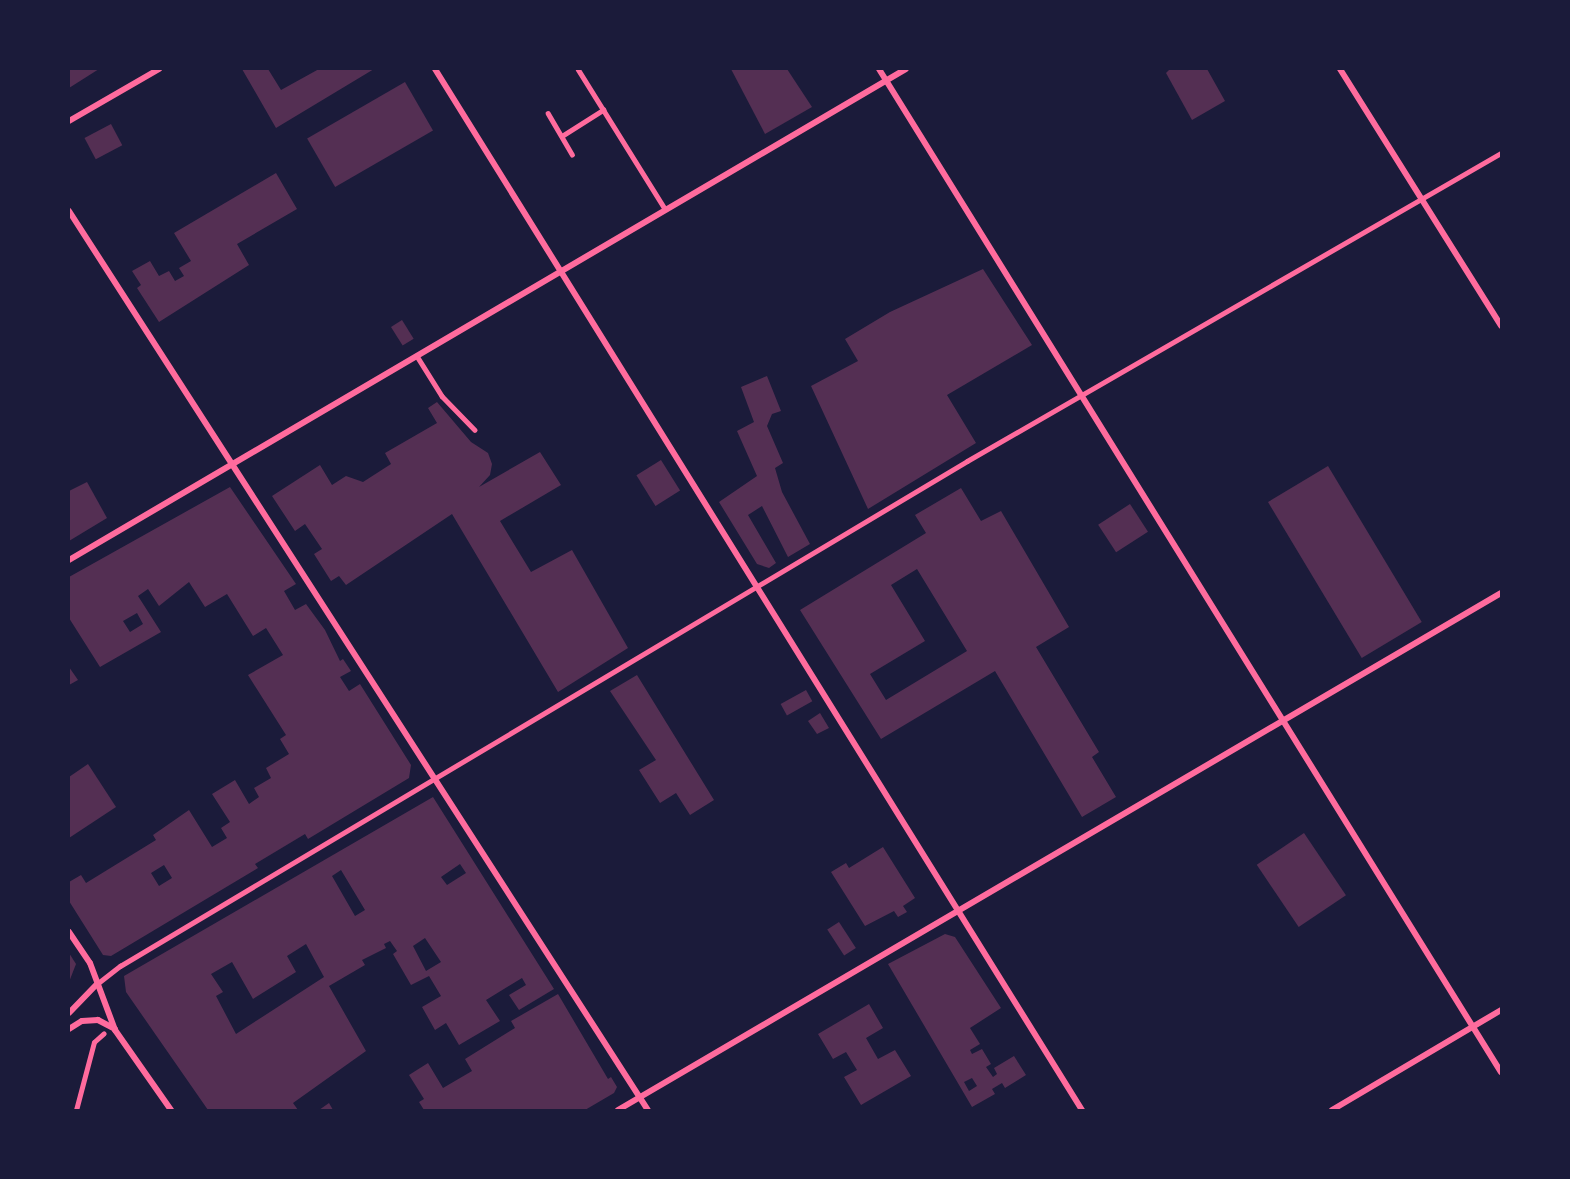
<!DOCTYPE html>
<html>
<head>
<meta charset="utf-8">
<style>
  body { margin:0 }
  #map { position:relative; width:1570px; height:1179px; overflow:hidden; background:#1b1b3a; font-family:"Fira Sans Condensed",sans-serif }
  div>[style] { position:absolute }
  .building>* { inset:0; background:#542f53; transform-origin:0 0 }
  .service>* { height:4.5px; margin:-2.25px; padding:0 2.25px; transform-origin:2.25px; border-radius:2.25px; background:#ff6b9d }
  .pedestrian>* { height:5px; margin:-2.5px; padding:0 2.5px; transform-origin:2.5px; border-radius:2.5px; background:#ff6b9d }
  .minor>* { height:6px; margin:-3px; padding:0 3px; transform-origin:3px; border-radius:3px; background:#ff6b9d }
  span { translate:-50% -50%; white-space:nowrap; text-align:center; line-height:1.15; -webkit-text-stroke:4.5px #1b1b3a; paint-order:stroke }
  .frame { position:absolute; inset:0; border:70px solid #1b1b3a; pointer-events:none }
</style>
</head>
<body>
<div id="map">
  <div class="building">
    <div style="clip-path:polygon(69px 69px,99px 69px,69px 88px)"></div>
    <div style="clip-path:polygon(242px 69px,268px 69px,281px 90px,319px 69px,374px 69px,276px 128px)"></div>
    <div style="clip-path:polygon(731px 69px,787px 69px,812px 107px,765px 134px)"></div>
    <div style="clip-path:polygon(1170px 69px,1207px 69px,1225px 101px,1192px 120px,1166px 73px)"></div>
    <div style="left:405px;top:82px;width:56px;height:113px;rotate:60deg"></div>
    <div style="left:111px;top:124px;width:24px;height:30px;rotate:62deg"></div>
    <div style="clip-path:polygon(276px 173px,297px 209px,237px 244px,249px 265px,159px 322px,137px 288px,141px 285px,132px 271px,150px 261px,159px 276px,169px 271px,175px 281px,184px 276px,179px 268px,191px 261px,174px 233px)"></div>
    <div style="clip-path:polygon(983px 269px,1032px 345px,947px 395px,976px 443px,868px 509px,811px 386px,858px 361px,845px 339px,890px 312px)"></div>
    <div style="left:402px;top:320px;width:22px;height:13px;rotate:58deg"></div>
    <div style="clip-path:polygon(767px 376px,781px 411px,772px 414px,767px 426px,783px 463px,775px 468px,782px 492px,810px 544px,788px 557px,762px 506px,748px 515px,776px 563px,769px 568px,757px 564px,719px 502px,757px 476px,737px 431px,754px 422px,741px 387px)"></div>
    <div style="clip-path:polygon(437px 402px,471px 442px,488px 453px,492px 464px,490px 475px,479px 487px,540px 452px,561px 485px,500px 521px,531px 572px,572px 550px,628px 648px,558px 692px,452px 514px,346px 585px,339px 576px,331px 581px,314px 554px,322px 549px,305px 524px,295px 531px,272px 496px,320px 465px,332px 485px,346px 476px,363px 482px,391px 464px,385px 453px,437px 423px,428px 408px)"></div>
    <div style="left:661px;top:460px;width:36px;height:29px;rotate:58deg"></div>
    <div style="left:1328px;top:466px;width:182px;height:70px;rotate:59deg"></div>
    <div style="clip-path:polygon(87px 482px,107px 518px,69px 541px,69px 491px)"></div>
    <div style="clip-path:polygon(evenodd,230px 487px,296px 584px,284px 591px,295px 610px,306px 604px,325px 630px,340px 661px,343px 659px,351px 671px,340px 677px,349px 691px,360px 684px,411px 765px,409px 778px,308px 839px,305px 834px,255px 864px,258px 868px,111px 956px,103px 955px,69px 901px,69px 882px,81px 875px,86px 883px,156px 840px,153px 835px,189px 810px,212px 847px,227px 838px,221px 828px,230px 822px,212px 794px,235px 780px,249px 804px,259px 797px,254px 788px,271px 778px,266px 768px,289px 754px,280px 739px,286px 735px,248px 675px,283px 655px,266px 628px,253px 636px,227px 594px,205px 607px,189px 582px,159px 606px,148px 589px,138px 596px,161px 632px,100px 667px,69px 618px,69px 577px,230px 487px,137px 613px,143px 624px,130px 632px,123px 621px,137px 613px,230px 487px,164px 865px,172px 878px,159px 886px,151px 873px,164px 865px)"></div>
    <div style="clip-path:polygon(evenodd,961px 488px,981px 521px,1001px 511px,1069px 627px,1036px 647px,1099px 752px,1092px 757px,1116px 797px,1082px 817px,995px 671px,881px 739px,800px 610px,926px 533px,915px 515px,961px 488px,917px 569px,967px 651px,886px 700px,870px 674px,925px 641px,891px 585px,917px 569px)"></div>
    <div style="left:1130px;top:504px;width:33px;height:38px;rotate:57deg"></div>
    <div style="clip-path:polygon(69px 667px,78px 680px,69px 685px)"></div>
    <div style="clip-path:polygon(637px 675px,714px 800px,690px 815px,676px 793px,660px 803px,639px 770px,656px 760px,610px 691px)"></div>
    <div style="left:806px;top:690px;width:13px;height:29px;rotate:61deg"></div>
    <div style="clip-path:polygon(820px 713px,829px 728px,817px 734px,808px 721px)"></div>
    <div style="clip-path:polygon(88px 764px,116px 807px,69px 838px,69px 777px)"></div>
    <div style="clip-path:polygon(evenodd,433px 797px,554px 989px,519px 1010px,509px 995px,526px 985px,522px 978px,486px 1000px,500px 1021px,459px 1045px,446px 1023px,435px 1030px,422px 1007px,441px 996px,429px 976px,411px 985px,393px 954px,397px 951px,390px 941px,384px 944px,386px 948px,362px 960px,365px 965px,329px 986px,366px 1051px,293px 1103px,298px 1110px,208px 1110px,126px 992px,124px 976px,433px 797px,460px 864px,466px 873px,447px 885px,441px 877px,460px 864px,433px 797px,341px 870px,365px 910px,355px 916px,332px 876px,341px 870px,433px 797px,425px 938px,441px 962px,426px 971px,413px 946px,425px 938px,433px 797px,306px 944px,324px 977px,236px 1034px,216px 996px,223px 992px,211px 974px,232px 962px,253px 999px,296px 972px,287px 956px,306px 944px)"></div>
    <div style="left:1304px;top:833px;width:75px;height:57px;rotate:56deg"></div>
    <div style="clip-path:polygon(883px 847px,915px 898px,903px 906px,907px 912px,898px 917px,894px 911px,865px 926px,831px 872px,846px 863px,849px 868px)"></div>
    <div style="left:839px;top:922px;width:31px;height:14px;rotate:57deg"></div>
    <div style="clip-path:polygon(evenodd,945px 934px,955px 937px,1001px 1008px,970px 1028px,980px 1044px,970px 1050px,972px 1054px,982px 1049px,991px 1064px,986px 1067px,993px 1077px,997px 1074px,994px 1068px,1014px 1056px,1026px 1075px,1005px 1088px,1002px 1083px,992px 1089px,995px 1094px,972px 1107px,888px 964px,945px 934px,972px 1078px,977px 1086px,969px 1091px,964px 1082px,972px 1078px)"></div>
    <div style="clip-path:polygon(69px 953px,76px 964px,69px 982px)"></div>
    <div style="clip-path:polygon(558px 994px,608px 1079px,611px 1077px,617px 1087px,614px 1093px,585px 1110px,424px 1110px,419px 1102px,424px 1099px,409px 1075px,428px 1063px,443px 1088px,472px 1071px,465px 1059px,515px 1028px,511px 1021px)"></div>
    <div style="clip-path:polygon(869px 1004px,883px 1028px,866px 1038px,878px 1059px,895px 1050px,911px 1076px,861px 1105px,844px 1077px,857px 1070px,846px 1052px,833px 1059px,818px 1034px)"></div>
    <div style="clip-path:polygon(329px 1103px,333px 1110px,319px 1110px)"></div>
  </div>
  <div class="service">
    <div style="left:578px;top:69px;width:165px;rotate:58.1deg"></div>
    <div style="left:548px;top:113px;width:48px;rotate:59.7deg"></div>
    <div style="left:562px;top:136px;width:49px;rotate:-32.4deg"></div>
    <div style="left:417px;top:356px;width:47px;rotate:58deg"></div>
    <div style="left:442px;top:396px;width:47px;rotate:45.9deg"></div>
  </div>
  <div class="pedestrian">
    <div style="left:98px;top:983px;width:28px;rotate:-38deg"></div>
    <div style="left:120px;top:966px;width:986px;rotate:-30.8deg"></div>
    <div style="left:967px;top:461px;width:616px;rotate:-29.98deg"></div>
    <div style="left:76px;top:1110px;width:70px;rotate:-75.2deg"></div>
    <div style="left:94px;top:1042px;width:13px;rotate:-42deg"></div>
  </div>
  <div class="minor">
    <div style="left:435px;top:69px;width:1226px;rotate:58.14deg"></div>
    <div style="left:879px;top:69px;width:1180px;rotate:58.2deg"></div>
    <div style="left:1340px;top:69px;width:303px;rotate:57.9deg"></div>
    <div style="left:69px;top:121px;width:104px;rotate:-30deg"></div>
    <div style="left:69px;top:211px;width:1069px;rotate:57.22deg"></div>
    <div style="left:69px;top:560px;width:970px;rotate:-30.4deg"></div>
    <div style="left:69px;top:932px;width:37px;rotate:56deg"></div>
    <div style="left:90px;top:963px;width:72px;rotate:69.5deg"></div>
    <div style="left:115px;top:1030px;width:98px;rotate:55deg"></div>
    <div style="left:69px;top:1013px;width:42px;rotate:-46deg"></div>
    <div style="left:69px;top:1029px;width:15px;rotate:-32deg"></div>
    <div style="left:82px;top:1021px;width:16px;rotate:-4deg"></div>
    <div style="left:98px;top:1020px;width:19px;rotate:28deg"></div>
    <div style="left:618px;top:1110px;width:1023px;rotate:-30.35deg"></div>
    <div style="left:1332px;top:1110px;width:196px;rotate:-30.6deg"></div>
  </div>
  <div class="frame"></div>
</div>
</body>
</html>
